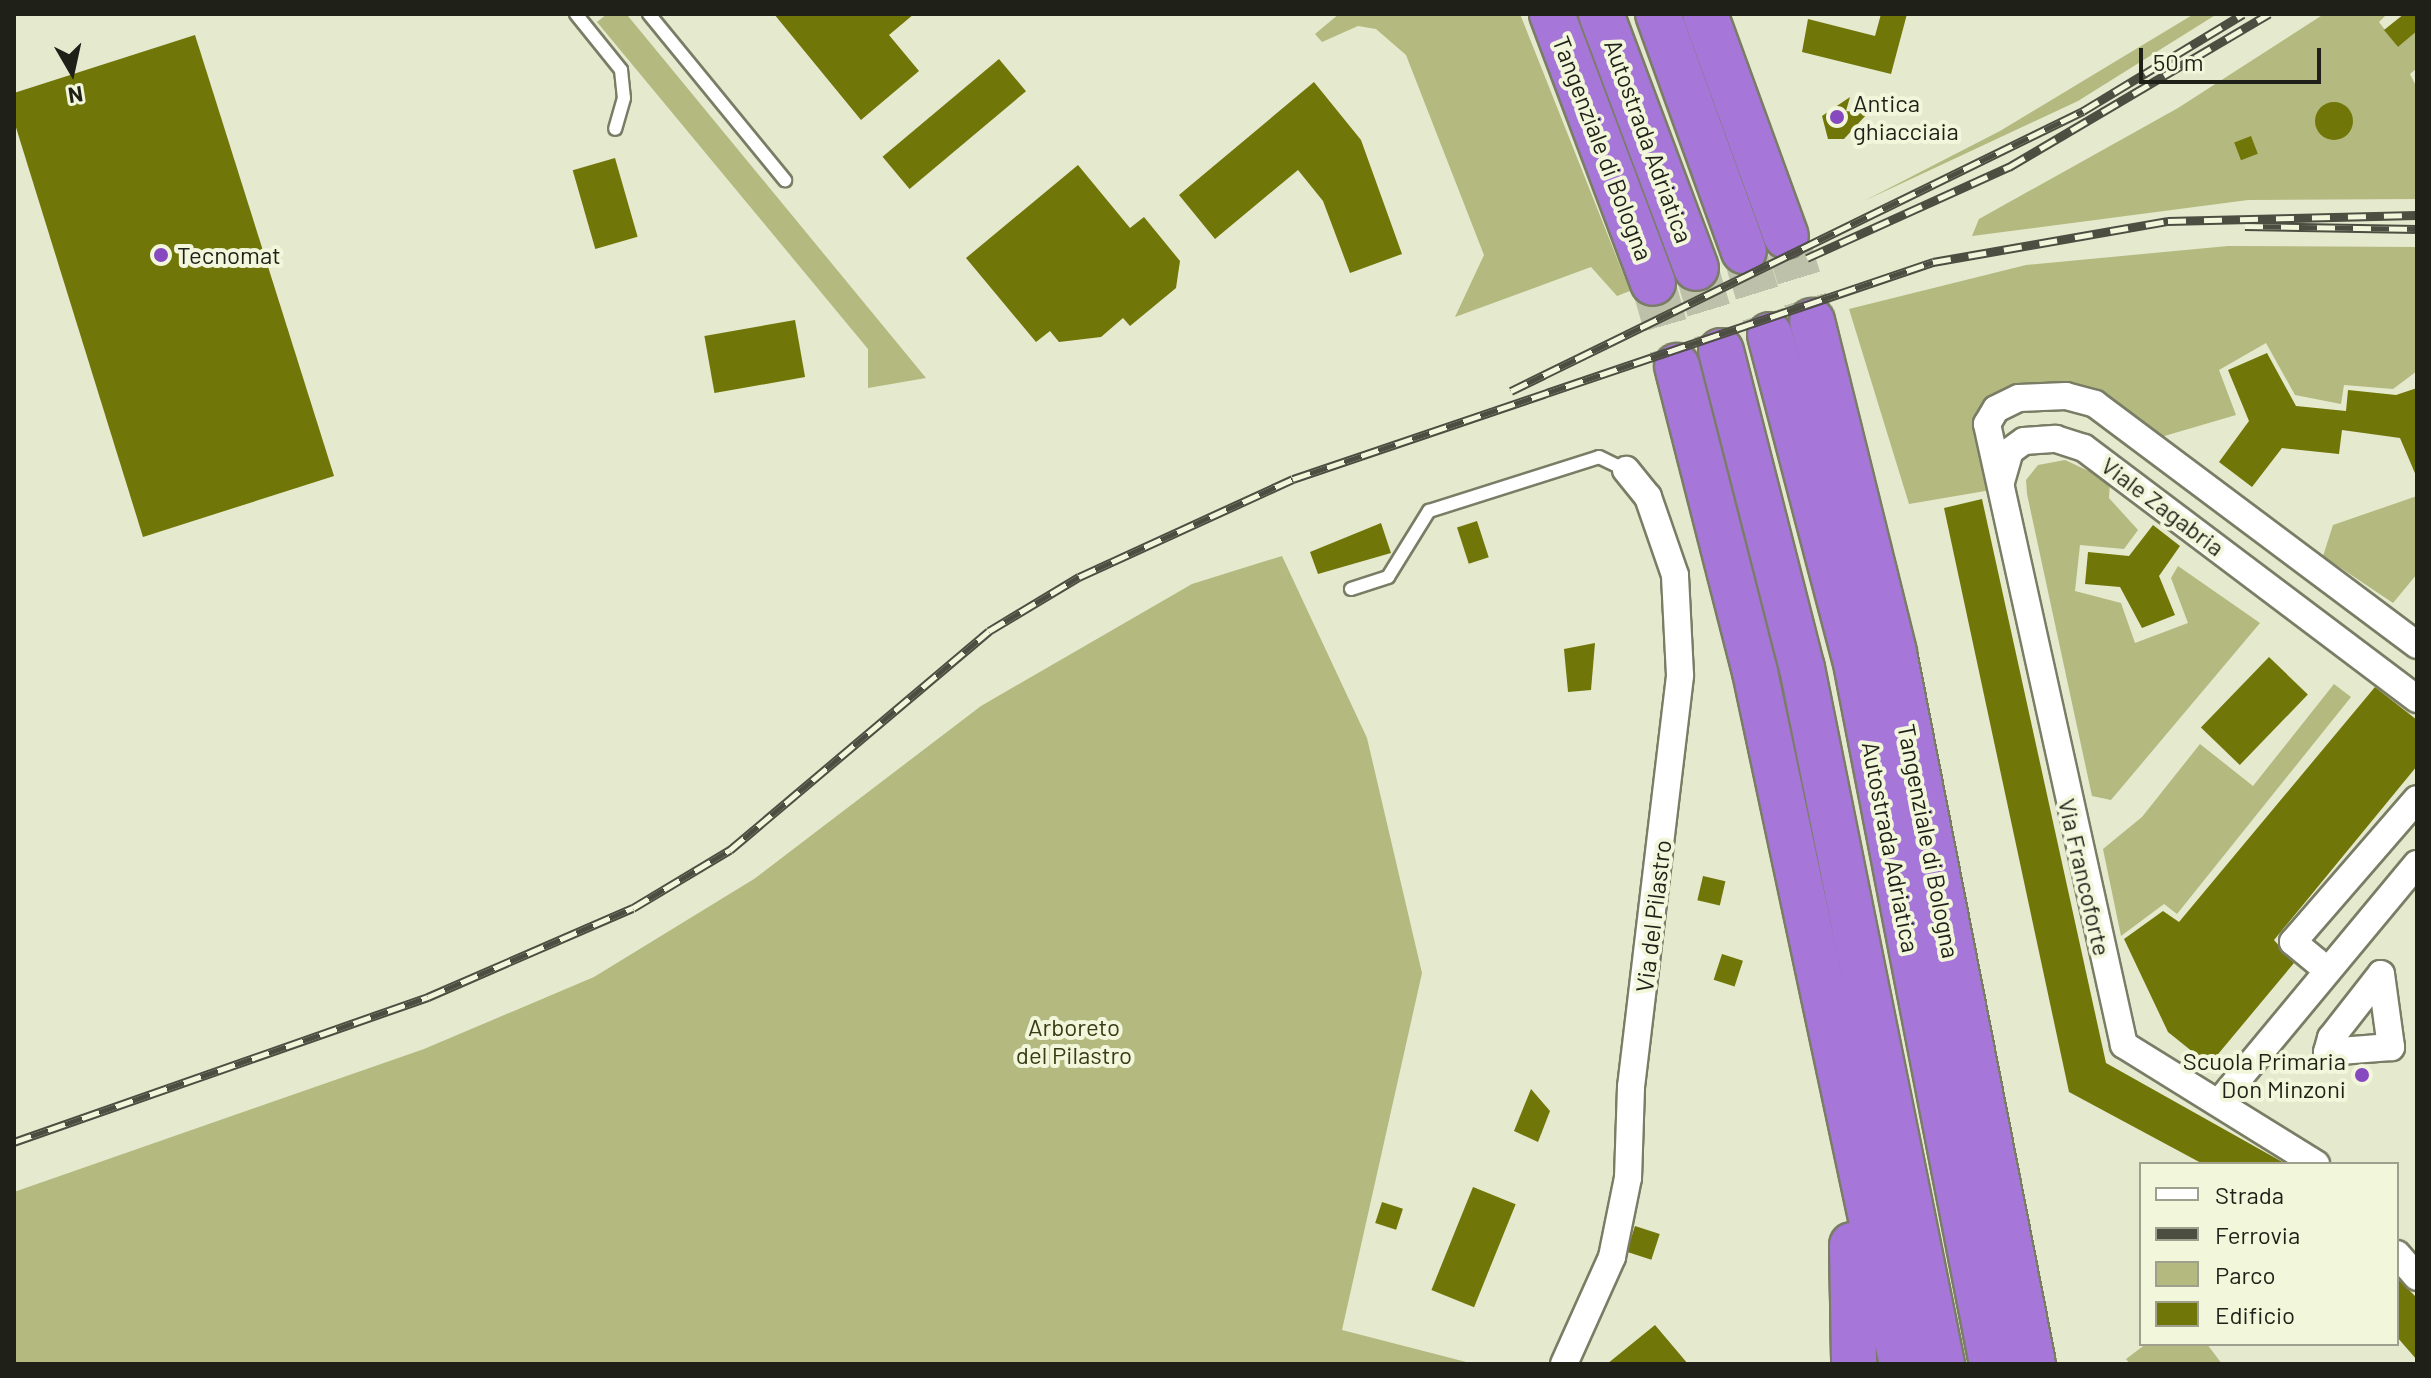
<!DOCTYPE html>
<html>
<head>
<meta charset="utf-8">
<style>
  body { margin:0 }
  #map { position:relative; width:2431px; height:1378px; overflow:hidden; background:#e5e9ce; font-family:Barlow,sans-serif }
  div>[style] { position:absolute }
  .green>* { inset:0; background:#b3b97f }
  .building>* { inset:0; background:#707608; transform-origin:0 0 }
  .round { border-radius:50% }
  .highway-tunnel>* { height:44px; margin-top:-22px; transform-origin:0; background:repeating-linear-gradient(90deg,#bdc1a9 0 44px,transparent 0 66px) }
  .roads { filter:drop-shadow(2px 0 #7a7d65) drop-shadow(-2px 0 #7a7d65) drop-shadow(0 2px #7a7d65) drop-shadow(0 -2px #7a7d65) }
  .lane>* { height:12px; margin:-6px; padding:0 6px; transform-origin:6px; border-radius:6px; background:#fff }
  .street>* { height:26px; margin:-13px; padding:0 13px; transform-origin:13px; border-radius:13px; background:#fff }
  .highway>* { height:44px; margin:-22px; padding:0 22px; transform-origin:22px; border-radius:22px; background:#a676d9 }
  .rail>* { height:9px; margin-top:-4.5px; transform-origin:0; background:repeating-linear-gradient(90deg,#f2f6db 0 18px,#4c4e41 0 36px); box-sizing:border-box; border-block:2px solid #4c4e41 }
  .dots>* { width:22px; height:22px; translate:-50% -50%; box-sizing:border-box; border:4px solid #f2f6db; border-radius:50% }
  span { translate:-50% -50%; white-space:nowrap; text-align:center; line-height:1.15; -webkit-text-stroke:8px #f2f6db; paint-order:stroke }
  .poi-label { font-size:24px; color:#1f2017 }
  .left { translate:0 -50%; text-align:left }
  .right { translate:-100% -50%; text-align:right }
  .street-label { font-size:24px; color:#1f2017 }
  .park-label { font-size:24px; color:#383b13 }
  .frame { position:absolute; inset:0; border:16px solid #1f2017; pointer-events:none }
  .legend { position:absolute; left:2139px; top:1162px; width:260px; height:184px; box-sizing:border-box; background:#f2f6db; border:2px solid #9ea08d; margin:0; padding:10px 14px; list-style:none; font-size:24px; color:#1f2017 }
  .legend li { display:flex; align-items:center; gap:16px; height:40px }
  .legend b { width:40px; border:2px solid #9ea08d }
  .north { position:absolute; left:32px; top:32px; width:80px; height:80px; -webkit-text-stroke:6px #f2f6db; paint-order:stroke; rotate:171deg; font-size:22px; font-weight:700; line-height:32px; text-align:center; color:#1f2017 }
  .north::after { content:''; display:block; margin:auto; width:28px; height:36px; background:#1f2017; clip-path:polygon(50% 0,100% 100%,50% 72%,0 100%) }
  .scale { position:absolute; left:2139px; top:48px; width:182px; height:36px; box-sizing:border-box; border:4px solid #1f2017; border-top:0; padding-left:10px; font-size:24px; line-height:28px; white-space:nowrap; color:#1f2017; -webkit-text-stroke:6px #f2f6db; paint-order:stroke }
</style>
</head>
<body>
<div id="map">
  <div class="green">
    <div style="clip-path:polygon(607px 14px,628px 16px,926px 378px,868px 388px,868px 349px,597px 22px)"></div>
    <div style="clip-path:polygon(1339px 14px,1520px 14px,1630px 291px,1617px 296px,1591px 267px,1455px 317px,1484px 255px,1406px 55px,1376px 29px,1358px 26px,1322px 42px,1315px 34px)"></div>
    <div style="clip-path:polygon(2194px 14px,2217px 14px,2078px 101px,1864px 201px,2000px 131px)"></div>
    <div style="clip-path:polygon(2324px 14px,2387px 14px,2379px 22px,2398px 47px,2417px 31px,2417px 68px,2410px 74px,2417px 88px,2417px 199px,2248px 200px,1972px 236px,1979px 219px,2178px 108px)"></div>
    <div style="clip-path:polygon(2228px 246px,2417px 247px,2417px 371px,2393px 389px,2344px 385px,2341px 404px,2295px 395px,2266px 343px,2219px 370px,2236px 415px,2161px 437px,2128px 410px,2087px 392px,2040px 385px,1983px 400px,1978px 424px,1991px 490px,1909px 504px,1849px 309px,2026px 265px)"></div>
    <div style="clip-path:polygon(2065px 460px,2110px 481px,2109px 498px,2138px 530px,2124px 549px,2080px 545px,2075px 591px,2121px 603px,2135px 643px,2188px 623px,2171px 578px,2178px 566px,2260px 623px,2111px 800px,2092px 796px,2027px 494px,2026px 480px,2038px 465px)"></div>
    <div style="clip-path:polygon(2417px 496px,2417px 574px,2393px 603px,2323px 556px,2333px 525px)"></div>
    <div style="clip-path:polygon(1282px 556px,1367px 738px,1422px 973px,1342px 1330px,1474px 1364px,14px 1364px,14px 1192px,424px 1049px,594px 977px,754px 879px,981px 706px,1192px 584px)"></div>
    <div style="clip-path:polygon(2334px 684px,2351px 697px,2177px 914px,2164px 904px,2121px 936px,2103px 849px,2142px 817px,2200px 744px,2253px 786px)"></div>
    <div style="clip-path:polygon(2146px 1344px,2207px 1344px,2222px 1364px,2130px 1364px,2126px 1359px)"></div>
  </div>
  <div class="building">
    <div style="clip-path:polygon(774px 14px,914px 14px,889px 35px,919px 71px,861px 120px)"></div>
    <div style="clip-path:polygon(1881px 14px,1907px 14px,1891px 74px,1802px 52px,1808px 19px,1875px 36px)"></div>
    <div style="clip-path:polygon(2404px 14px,2417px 14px,2417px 31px,2398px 47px,2384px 30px)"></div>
    <div style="clip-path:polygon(195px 35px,334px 476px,143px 537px,14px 121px,14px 93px)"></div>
    <div style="left:999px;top:59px;width:42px;height:152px;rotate:50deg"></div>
    <div style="clip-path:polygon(1314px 82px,1361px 140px,1402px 254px,1350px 273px,1323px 201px,1298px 170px,1215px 239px,1179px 195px)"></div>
    <div style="clip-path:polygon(1850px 97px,1846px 111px,1867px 114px,1844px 139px,1828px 139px,1822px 116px)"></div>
    <div class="round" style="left:2315px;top:102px;width:38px;height:38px"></div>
    <div style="left:2251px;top:136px;width:19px;height:18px;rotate:69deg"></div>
    <div style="left:615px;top:158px;width:82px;height:44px;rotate:74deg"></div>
    <div style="clip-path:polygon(1078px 165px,1130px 228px,1144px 217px,1180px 261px,1176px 288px,1130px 326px,1123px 318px,1101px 337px,1059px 342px,1050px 331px,1036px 342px,966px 258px)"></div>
    <div style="left:795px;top:320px;width:58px;height:92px;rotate:80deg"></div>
    <div style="clip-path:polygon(2267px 353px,2296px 406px,2346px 411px,2348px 390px,2396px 395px,2417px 388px,2417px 478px,2400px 438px,2342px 430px,2339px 454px,2282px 448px,2252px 487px,2219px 462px,2249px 421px,2228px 370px)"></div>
    <div style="clip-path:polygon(1982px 499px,2106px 1063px,2286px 1164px,2203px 1164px,2069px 1092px,1944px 508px)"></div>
    <div style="left:1477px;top:521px;width:38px;height:21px;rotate:72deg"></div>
    <div style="clip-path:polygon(1381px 523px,1391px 553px,1318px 574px,1310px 552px)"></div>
    <div style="clip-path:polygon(2153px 525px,2180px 546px,2159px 576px,2175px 615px,2142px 628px,2120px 587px,2085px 584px,2088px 552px,2129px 556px)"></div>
    <div style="clip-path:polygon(1595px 643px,1591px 690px,1568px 692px,1564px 649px)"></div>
    <div style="left:2269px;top:657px;width:54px;height:98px;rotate:44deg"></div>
    <div style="clip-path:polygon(2375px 687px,2417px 720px,2417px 766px,2274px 940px,2294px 963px,2209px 1065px,2168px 1032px,2124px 939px,2163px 911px,2179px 922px)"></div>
    <div style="left:1703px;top:876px;width:23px;height:25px;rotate:13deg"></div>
    <div style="left:1722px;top:954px;width:22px;height:27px;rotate:18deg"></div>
    <div style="clip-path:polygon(1531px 1089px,1550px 1111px,1538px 1142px,1514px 1131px)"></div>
    <div style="left:1473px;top:1187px;width:46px;height:111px;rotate:22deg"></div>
    <div style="left:1382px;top:1202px;width:22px;height:22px;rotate:18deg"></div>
    <div style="left:1635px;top:1226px;width:26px;height:27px;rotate:18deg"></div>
    <div style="clip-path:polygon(2397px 1278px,2417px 1298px,2417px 1360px,2397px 1337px)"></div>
    <div style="clip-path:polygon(1655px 1325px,1688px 1364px,1607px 1364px)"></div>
  </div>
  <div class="highway-tunnel">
    <div style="left:1786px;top:236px;width:89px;rotate:73deg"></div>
    <div style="left:1744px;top:251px;width:88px;rotate:72.8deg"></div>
    <div style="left:1696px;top:268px;width:87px;rotate:73.2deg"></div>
    <div style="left:1653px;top:283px;width:86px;rotate:73.9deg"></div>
  </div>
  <div class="roads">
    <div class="lane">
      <div style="left:576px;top:14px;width:72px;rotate:51.2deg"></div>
      <div style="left:621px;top:70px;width:28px;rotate:84deg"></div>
      <div style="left:624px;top:98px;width:32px;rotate:106deg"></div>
      <div style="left:649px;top:14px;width:215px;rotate:50.7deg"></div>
      <div style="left:1351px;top:589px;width:39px;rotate:-18deg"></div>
      <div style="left:1388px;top:577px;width:78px;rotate:-58.2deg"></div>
      <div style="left:1429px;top:511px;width:178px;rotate:-17.6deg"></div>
      <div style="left:1599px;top:457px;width:30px;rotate:26deg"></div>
    </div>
    <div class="street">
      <div style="left:2001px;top:482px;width:32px;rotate:-74deg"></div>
      <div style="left:2010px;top:451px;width:17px;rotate:-36deg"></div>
      <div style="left:2024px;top:441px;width:32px;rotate:-4deg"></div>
      <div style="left:2056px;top:439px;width:29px;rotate:18deg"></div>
      <div style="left:2084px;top:448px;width:417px;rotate:37deg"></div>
      <div style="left:2327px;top:970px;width:44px;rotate:-140.5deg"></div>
      <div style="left:2293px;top:942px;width:189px;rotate:-49.1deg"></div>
      <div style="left:2381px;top:974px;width:74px;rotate:82.2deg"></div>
      <div style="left:2391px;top:1047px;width:64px;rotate:175.5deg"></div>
      <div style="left:2327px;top:1052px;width:15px;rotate:-74deg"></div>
      <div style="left:2331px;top:1038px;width:81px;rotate:-52deg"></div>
      <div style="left:2220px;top:1101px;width:308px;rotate:-50.3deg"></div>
      <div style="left:2316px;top:1164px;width:226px;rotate:-148.2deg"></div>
      <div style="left:2124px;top:1045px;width:636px;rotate:-102.44deg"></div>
      <div style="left:1987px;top:424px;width:17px;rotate:-59deg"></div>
      <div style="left:1996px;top:409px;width:25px;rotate:-26deg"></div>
      <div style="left:2019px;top:398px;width:47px;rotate:-2.4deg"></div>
      <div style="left:2066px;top:396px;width:30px;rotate:15deg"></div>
      <div style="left:2095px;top:404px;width:402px;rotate:36.8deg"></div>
      <div style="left:2397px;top:1254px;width:30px;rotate:49deg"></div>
      <div style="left:1564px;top:1364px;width:117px;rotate:-65.8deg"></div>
      <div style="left:1612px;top:1257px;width:81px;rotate:-78.6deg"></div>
      <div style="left:1628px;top:1178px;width:91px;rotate:-88.1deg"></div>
      <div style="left:1631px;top:1087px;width:415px;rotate:-83.2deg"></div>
      <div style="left:1680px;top:675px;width:100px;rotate:-92.9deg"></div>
      <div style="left:1675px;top:575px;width:83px;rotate:-109.1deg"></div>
      <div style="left:1648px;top:497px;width:35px;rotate:-129deg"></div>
    </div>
    <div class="highway">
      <div style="left:1552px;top:14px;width:287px;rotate:69.4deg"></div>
      <div style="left:1601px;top:14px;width:271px;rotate:69.5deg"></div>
      <div style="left:1658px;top:14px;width:252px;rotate:70.1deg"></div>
      <div style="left:1705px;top:14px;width:236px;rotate:70deg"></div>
      <div style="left:1812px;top:321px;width:342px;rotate:76.1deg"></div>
      <div style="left:1894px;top:653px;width:724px;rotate:78.94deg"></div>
      <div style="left:1770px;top:335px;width:334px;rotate:75.3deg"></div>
      <div style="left:1855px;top:658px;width:719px;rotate:79.02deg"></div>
      <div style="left:1721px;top:351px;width:327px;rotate:75.7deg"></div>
      <div style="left:1802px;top:668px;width:710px;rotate:78.63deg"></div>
      <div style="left:1677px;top:366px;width:316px;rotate:75.7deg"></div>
      <div style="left:1755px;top:672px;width:707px;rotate:78.01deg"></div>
      <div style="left:1852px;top:1245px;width:119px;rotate:89deg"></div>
    </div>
  </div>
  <div class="rail">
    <div style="left:2245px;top:226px;width:172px;rotate:1deg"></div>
    <div style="left:1807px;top:258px;width:222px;rotate:-24.3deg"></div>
    <div style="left:2009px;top:167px;width:302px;rotate:-30.5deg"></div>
    <div style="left:1511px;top:391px;width:637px;rotate:-26.08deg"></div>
    <div style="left:2083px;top:111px;width:187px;rotate:-31.2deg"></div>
    <div style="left:14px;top:1142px;width:439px;rotate:-19.3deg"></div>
    <div style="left:428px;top:997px;width:223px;rotate:-23.5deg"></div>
    <div style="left:633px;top:908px;width:113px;rotate:-30.9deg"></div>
    <div style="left:730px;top:850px;width:339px;rotate:-40.2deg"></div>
    <div style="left:989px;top:631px;width:105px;rotate:-31deg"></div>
    <div style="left:1079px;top:577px;width:235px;rotate:-24.6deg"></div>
    <div style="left:1293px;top:479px;width:676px;rotate:-18.73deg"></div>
    <div style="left:1933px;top:262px;width:239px;rotate:-9.9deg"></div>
    <div style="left:2168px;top:221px;width:249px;rotate:-1.4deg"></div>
  </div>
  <div class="dots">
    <div style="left:1837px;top:117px;background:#8749bf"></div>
    <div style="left:161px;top:255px;background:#8749bf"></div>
    <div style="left:2362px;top:1075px;background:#8749bf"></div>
  </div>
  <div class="poi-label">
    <span class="left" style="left:1853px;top:117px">Antica<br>ghiacciaia</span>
    <span class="left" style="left:177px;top:255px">Tecnomat</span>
    <span class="right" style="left:2346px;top:1075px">Scuola Primaria<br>Don Minzoni</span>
  </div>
  <div class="street-label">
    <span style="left:1649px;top:141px;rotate:70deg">Autostrada Adriatica</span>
    <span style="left:1603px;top:148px;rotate:69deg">Tangenziale di Bologna</span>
    <span style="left:2163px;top:506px;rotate:37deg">Viale Zagabria</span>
    <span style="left:1929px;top:841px;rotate:79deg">Tangenziale di Bologna</span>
    <span style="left:1891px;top:847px;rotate:79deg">Autostrada Adriatica</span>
    <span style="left:2085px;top:877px;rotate:77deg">Via Francoforte</span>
    <span style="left:1653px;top:916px;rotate:-83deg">Via del Pilastro</span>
  </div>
  <div class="park-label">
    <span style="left:1074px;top:1041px">Arboreto<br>del Pilastro</span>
  </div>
  <div class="frame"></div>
  <ul class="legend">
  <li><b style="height:10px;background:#fff"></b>Strada</li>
  <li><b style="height:10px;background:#4c4e41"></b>Ferrovia</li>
  <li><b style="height:22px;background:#b3b97f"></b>Parco</li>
  <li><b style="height:22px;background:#707608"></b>Edificio</li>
  </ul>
  <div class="north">N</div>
  <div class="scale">50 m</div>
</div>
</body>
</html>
